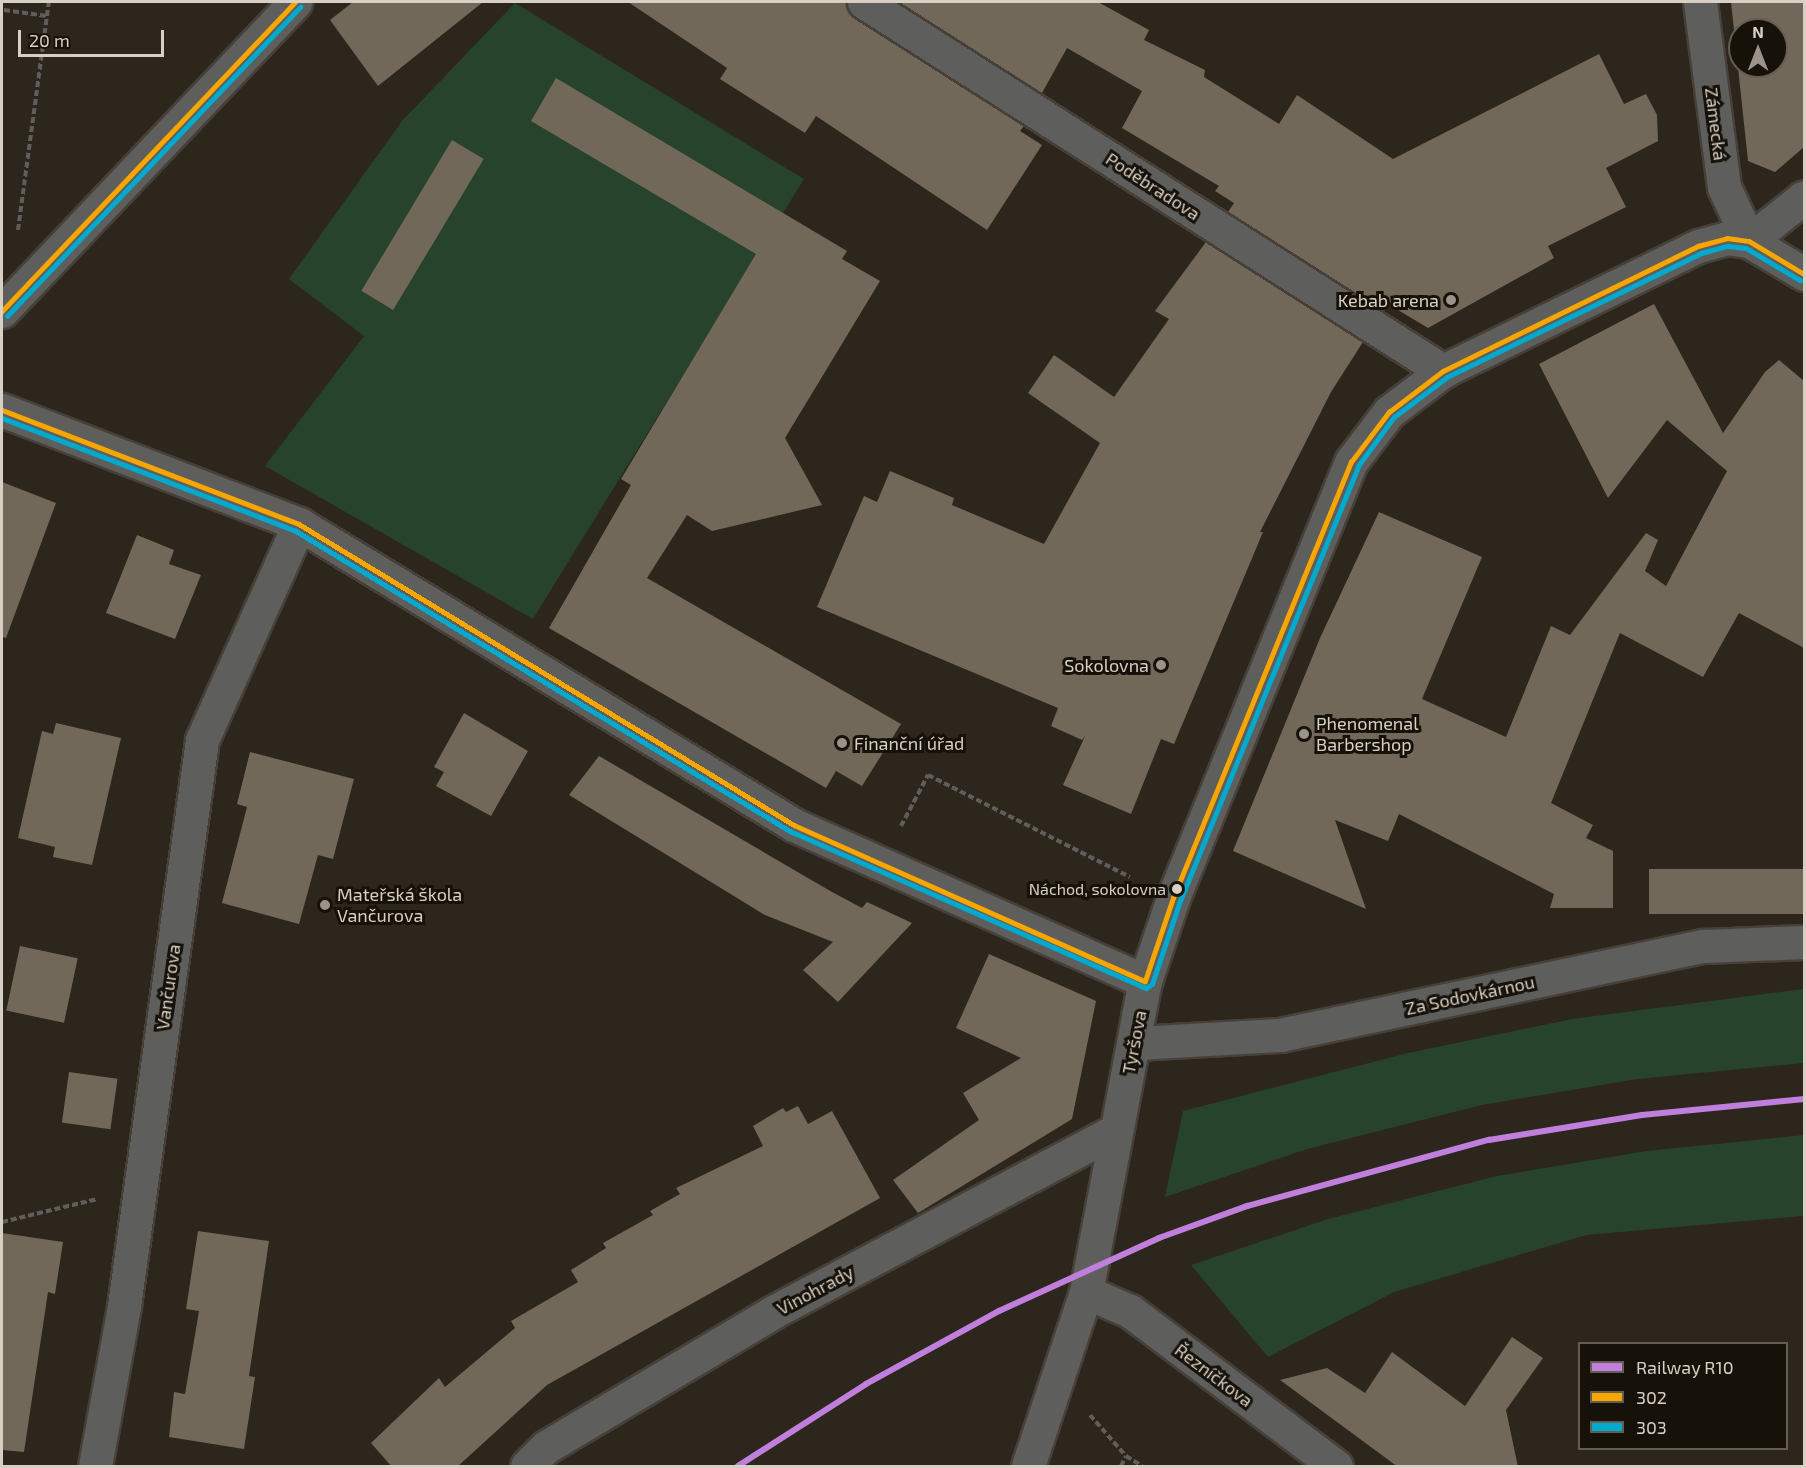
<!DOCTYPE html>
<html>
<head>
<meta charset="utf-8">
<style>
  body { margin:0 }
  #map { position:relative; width:1806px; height:1468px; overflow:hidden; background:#2c261c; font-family:"Exo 2",sans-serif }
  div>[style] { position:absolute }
  .green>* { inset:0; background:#27432c }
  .building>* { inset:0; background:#726859; transform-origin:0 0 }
  .path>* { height:4px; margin-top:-2px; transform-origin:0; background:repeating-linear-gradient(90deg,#605e5c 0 6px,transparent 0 9px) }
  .roads { filter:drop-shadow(2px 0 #464039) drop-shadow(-2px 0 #464039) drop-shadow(0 2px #464039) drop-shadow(0 -2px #464039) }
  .minor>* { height:33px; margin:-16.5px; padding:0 16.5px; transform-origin:16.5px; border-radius:16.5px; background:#5e5e5d }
  .tertiary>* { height:33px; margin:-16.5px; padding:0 16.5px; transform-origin:16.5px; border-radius:16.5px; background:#5e5e5d }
  .bus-1>* { height:4.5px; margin:-2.25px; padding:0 2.25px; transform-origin:2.25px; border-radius:2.25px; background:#f7a600 }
  .bus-2>* { height:4.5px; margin:-2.25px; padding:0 2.25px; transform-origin:2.25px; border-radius:2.25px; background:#00a9ce }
  .rail-1>* { height:6px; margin:-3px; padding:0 3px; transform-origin:3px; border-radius:3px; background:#c07fdc }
  .dots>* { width:16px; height:16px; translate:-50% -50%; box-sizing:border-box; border:3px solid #161109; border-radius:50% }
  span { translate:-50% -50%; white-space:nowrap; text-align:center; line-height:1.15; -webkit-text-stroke:6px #161109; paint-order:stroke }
  .bus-label { font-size:16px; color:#d8d0c5 }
  .right { translate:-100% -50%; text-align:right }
  .street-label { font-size:18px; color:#d8d0c5 }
  .poi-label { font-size:18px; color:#d8d0c5 }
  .left { translate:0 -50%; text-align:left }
  .frame { position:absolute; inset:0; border:3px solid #d8d0c5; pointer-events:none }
  .legend { position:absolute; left:1578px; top:1342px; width:210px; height:108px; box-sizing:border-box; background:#161109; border:2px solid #645d54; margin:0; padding:8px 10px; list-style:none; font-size:18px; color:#d8d0c5 }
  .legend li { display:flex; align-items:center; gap:12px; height:30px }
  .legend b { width:30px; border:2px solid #645d54 }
  .north { position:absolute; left:1728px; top:18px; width:60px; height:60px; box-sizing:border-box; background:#161109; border:2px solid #645d54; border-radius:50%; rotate:0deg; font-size:16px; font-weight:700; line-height:24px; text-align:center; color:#d8d0c5 }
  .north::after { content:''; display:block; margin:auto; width:21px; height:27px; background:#9c948a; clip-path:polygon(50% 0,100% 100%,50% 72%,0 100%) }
  .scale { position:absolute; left:18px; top:30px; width:146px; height:27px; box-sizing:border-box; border:3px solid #d8d0c5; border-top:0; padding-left:8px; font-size:18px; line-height:21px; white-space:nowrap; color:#d8d0c5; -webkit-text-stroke:4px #161109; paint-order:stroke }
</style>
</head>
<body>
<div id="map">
  <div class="green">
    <div style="clip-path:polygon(515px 3px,804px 179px,533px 619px,265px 466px,364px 336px,289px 279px,402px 121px)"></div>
    <div style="clip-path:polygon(1804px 989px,1804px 1063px,1637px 1079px,1482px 1105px,1307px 1149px,1165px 1197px,1183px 1111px,1408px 1053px,1572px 1019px)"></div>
    <div style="clip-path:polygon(1804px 1135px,1804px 1216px,1586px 1235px,1394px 1292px,1268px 1357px,1191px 1265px,1328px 1219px,1497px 1176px,1647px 1151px)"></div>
  </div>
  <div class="building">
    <div style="clip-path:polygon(353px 2px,483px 2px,378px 86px,330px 20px)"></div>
    <div style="clip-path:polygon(628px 2px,845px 2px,854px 18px,1024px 126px,1020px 131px,1042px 145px,987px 230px,816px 116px,805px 133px,720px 79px,727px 68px)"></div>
    <div style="clip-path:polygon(898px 2px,1098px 2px,1149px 30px,1144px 40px,1205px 70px,1204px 77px,1279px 124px,1297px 95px,1393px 159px,1599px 54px,1624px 104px,1646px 94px,1657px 115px,1658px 141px,1606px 168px,1626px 207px,1548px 246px,1554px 258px,1428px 328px,1388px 304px,1384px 311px,1228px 212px,1234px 203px,1215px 191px,1219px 186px,1122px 128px,1142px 91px,1067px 48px,1042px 93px)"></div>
    <div style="clip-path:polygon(evenodd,1731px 2px,1804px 2px,1804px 147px,1775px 172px,1748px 161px,1731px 2px,1740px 30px,1776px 30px,1776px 66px,1740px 66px,1740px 30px)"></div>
    <div style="clip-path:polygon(556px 78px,847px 251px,842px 259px,880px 281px,785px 438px,822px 505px,712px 531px,687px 515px,647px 578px,901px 724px,862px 786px,836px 771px,826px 788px,549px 628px,631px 485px,621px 479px,756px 254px,531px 121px)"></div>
    <div style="left:452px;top:140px;width:37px;height:176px;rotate:31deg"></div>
    <div style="clip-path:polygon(1206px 242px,1363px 342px,1331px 392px,1260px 532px,1263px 532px,1174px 744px,1161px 739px,1131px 814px,1063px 785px,1085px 736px,1082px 740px,1051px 726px,1058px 708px,817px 607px,864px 496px,877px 502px,890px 471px,954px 498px,952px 505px,1044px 544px,1100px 443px,1028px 393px,1054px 355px,1114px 397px,1169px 319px,1155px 311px)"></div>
    <div style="clip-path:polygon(1654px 304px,1723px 433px,1765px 372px,1779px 360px,1804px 381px,1804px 648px,1739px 613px,1703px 677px,1620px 633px,1551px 803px,1593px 825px,1586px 838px,1613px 851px,1613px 908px,1550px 908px,1554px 894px,1399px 814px,1388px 841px,1335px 820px,1366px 909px,1233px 851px,1320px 638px,1379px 512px,1482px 557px,1422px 699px,1506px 737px,1551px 626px,1570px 635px,1646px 533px,1658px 540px,1645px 571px,1666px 586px,1727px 471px,1667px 420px,1608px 498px,1539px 364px)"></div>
    <div style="clip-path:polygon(2px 482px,56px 503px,6px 638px,2px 637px)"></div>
    <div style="clip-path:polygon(137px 535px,174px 550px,169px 564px,201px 575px,175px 639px,106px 613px)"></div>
    <div style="clip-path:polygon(464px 713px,528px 751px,491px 816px,436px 786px,444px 772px,434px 767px)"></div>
    <div style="clip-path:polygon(56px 723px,121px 738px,92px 865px,53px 857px,55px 847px,18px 838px,42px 731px,53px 734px)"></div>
    <div style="clip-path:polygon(250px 752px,354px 779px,333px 859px,318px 855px,299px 924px,222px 903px,247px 807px,237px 804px)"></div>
    <div style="clip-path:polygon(599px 756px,832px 892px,862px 908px,867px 902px,912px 923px,838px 1002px,803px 970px,833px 942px,765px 915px,569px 795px)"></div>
    <div style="left:1804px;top:869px;width:45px;height:155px;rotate:90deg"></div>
    <div style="left:20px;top:946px;width:59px;height:66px;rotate:12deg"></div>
    <div style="clip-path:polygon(989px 954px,1096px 1001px,1072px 1119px,918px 1213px,893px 1180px,979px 1120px,963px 1093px,1021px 1058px,956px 1028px)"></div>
    <div style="left:69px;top:1072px;width:49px;height:51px;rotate:8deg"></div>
    <div style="clip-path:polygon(798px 1106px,808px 1124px,832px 1111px,880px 1198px,547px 1385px,457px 1467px,392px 1467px,371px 1443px,439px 1378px,445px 1387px,515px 1328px,511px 1321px,578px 1282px,571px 1270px,606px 1248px,603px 1243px,653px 1215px,650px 1211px,680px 1194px,676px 1188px,763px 1146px,753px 1126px,783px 1108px,786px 1112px)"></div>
    <div style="clip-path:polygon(198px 1231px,269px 1241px,249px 1376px,255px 1377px,244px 1449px,169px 1437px,174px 1392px,185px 1394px,199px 1311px,186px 1309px)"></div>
    <div style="clip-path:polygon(2px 1233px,63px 1242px,55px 1294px,48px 1292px,24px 1452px,2px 1450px)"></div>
    <div style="clip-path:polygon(1512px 1337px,1543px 1358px,1506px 1410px,1518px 1467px,1398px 1467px,1280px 1380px,1327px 1368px,1365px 1393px,1392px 1352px,1465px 1406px)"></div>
  </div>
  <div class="path">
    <div style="left:4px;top:10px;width:43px;rotate:7.9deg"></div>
    <div style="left:18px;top:230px;width:230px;rotate:-82.3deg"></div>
    <div style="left:901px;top:826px;width:58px;rotate:-62.1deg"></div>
    <div style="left:928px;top:775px;width:226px;rotate:26.8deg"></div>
    <div style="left:2px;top:1222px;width:98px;rotate:-13.6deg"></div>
    <div style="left:1090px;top:1415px;width:55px;rotate:48.7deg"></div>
    <div style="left:1126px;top:1456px;width:19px;rotate:32deg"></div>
    <div style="left:1121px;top:1466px;width:11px;rotate:-63deg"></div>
  </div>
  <div class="roads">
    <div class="minor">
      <div style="left:1700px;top:2px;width:187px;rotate:82.6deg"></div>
      <div style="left:1724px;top:187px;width:60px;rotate:65.2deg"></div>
      <div style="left:1749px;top:241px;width:70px;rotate:-38.7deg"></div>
      <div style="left:2px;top:311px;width:426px;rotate:-46.5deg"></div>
      <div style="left:2px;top:410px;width:318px;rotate:21deg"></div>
      <div style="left:299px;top:524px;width:579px;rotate:31.3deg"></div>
      <div style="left:794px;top:825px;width:384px;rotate:24deg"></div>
      <div style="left:1135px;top:1043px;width:145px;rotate:-3.2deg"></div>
      <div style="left:1280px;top:1035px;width:433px;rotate:-11.9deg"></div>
      <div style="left:1704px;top:946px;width:100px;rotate:-2.3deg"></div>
      <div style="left:1086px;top:1292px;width:48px;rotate:23.4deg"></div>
      <div style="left:1130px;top:1311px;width:258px;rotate:37deg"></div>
      <div style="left:95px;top:1466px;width:163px;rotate:-79.7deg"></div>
      <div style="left:124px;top:1306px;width:571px;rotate:-82.15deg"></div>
      <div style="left:202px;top:740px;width:237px;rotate:-65.8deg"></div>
      <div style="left:527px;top:1466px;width:27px;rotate:-45deg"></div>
      <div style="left:546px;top:1447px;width:264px;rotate:-30.7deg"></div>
      <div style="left:773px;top:1312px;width:387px;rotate:-27.9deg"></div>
      <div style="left:1028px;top:1466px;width:183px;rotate:-71.6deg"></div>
      <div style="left:1086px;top:1292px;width:317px;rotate:-79.3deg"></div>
      <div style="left:1145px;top:981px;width:88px;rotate:-71.4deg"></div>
      <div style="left:1173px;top:898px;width:471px;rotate:-67.8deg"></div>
      <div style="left:1351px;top:462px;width:63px;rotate:-52.8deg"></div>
      <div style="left:1389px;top:412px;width:68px;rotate:-37.2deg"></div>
    </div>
    <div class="tertiary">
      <div style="left:864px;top:2px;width:687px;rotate:32.51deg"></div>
      <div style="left:1443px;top:371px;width:284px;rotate:-26.1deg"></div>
      <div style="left:1698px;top:246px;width:30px;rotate:-15deg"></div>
      <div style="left:1727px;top:238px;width:22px;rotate:8deg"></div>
      <div style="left:1749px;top:241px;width:64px;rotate:31deg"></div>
    </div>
  </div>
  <div class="bus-1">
    <div style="left:2px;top:311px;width:426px;rotate:-46.5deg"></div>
    <div style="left:2px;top:410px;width:318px;rotate:21deg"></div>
    <div style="left:299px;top:524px;width:579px;rotate:31.3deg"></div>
    <div style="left:794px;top:825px;width:384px;rotate:24deg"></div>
    <div style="left:1145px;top:981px;width:88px;rotate:-71.4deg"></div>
    <div style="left:1173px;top:898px;width:471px;rotate:-67.8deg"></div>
    <div style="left:1351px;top:462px;width:63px;rotate:-52.8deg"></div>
    <div style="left:1389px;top:412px;width:68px;rotate:-37.2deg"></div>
    <div style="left:1443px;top:371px;width:284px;rotate:-26.1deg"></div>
    <div style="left:1698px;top:246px;width:30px;rotate:-15deg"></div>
    <div style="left:1727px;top:238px;width:22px;rotate:8deg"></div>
    <div style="left:1749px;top:241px;width:64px;rotate:31deg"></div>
  </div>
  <div class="bus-2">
    <div style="left:7px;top:316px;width:426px;rotate:-46.5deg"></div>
    <div style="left:2px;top:418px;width:315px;rotate:21deg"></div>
    <div style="left:296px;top:531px;width:578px;rotate:31.27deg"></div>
    <div style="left:790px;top:831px;width:389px;rotate:23.8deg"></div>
    <div style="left:1146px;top:988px;width:7px;rotate:-34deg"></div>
    <div style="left:1152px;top:984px;width:88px;rotate:-71.4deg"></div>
    <div style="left:1180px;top:901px;width:470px;rotate:-67.7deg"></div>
    <div style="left:1358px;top:466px;width:61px;rotate:-53.7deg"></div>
    <div style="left:1394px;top:417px;width:66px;rotate:-37deg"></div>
    <div style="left:1447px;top:377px;width:283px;rotate:-26deg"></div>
    <div style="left:1701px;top:253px;width:28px;rotate:-15deg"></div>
    <div style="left:1728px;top:246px;width:18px;rotate:6deg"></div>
    <div style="left:1746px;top:248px;width:63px;rotate:30.7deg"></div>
  </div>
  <div class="rail-1">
    <div style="left:738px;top:1466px;width:152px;rotate:-32.6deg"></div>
    <div style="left:866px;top:1384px;width:152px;rotate:-28.8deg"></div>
    <div style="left:999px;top:1311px;width:176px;rotate:-24.5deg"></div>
    <div style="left:1159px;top:1238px;width:94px;rotate:-20deg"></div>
    <div style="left:1247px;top:1206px;width:251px;rotate:-15.3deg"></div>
    <div style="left:1489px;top:1140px;width:155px;rotate:-9.3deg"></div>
    <div style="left:1642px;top:1115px;width:163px;rotate:-5.6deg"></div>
  </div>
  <div class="dots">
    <div style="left:1451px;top:300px;background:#9c948a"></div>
    <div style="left:1161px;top:665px;background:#9c948a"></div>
    <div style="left:1304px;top:734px;background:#9c948a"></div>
    <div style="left:842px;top:743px;background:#9c948a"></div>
    <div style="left:1177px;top:889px;background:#d8d0c5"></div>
    <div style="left:325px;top:905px;background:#9c948a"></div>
  </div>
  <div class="bus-label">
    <span class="right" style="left:1166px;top:889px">Náchod, sokolovna</span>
  </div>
  <div class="street-label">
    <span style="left:1716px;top:124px;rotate:83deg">Zámecká</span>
    <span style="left:1153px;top:186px;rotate:33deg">Poděbradova</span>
    <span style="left:168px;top:987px;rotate:-82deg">Vančurova</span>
    <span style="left:1470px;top:995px;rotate:-12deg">Za Sodovkárnou</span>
    <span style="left:1134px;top:1042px;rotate:-79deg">Tyršova</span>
    <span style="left:815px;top:1290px;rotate:-28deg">Vinohrady</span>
    <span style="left:1214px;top:1375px;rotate:37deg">Řezníčkova</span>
  </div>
  <div class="poi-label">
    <span class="right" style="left:1439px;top:300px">Kebab arena</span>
    <span class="right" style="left:1149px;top:665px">Sokolovna</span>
    <span class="left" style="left:1316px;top:734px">Phenomenal<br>Barbershop</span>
    <span class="left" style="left:854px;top:743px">Finanční úřad</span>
    <span class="left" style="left:337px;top:905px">Mateřská škola<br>Vančurova</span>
  </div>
  <div class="frame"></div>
  <ul class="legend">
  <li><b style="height:8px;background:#c07fdc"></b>Railway R10</li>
  <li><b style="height:8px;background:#f7a600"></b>302</li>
  <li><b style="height:8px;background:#00a9ce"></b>303</li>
  </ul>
  <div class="north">N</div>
  <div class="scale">20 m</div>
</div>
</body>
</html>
